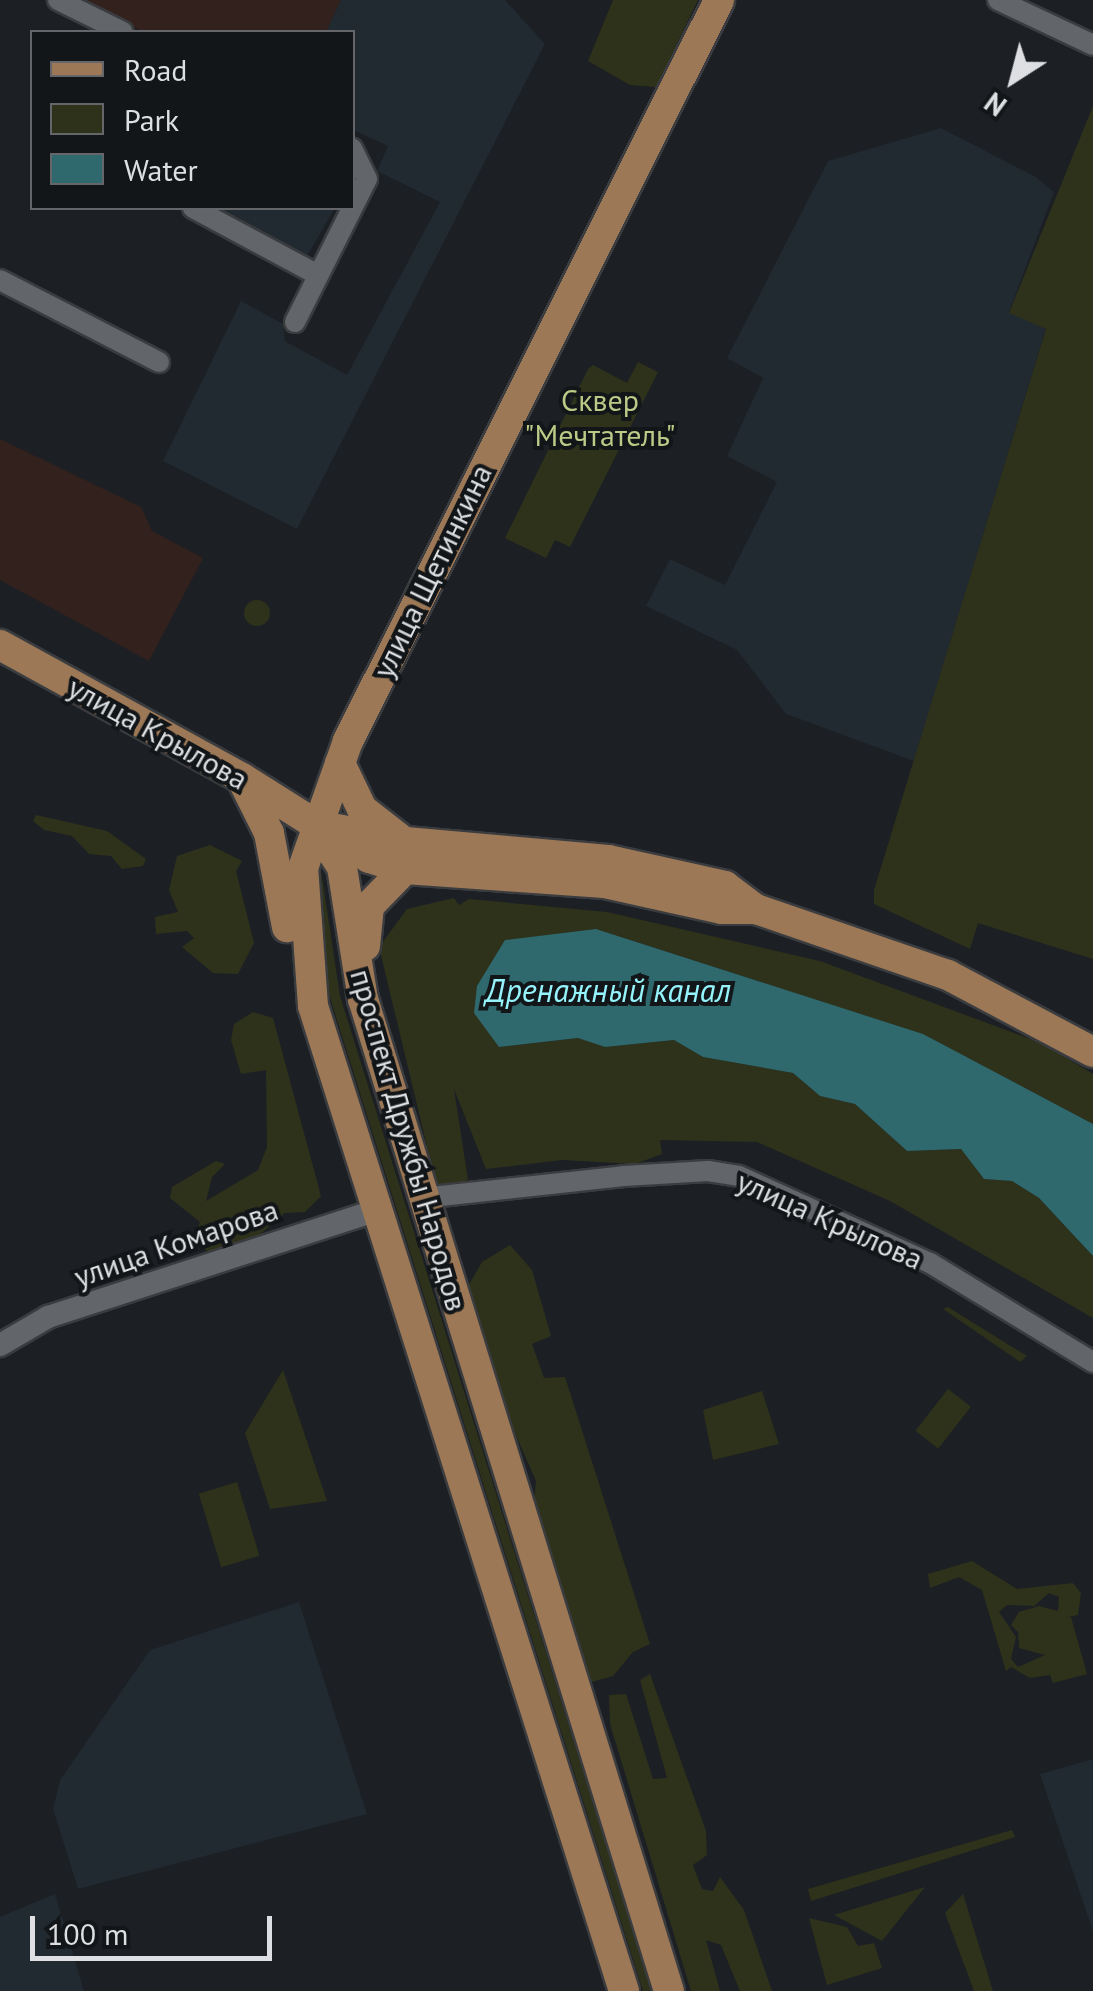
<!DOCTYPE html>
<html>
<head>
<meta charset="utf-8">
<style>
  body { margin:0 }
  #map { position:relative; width:1093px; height:1991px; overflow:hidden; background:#1c1f23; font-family:"PT Sans",sans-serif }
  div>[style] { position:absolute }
  .commercial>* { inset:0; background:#33211d }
  .built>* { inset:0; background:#212931 }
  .green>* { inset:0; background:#2e321b; transform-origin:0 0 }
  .round { border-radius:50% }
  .water>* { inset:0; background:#2f686d }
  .roads { filter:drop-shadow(2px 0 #3a3c3f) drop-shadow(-2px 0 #3a3c3f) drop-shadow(0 2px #3a3c3f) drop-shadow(0 -2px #3a3c3f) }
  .minor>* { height:20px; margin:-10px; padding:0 10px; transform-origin:10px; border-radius:10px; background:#62666a }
  .tertiary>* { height:22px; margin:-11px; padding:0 11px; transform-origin:11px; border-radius:11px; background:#62666a }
  .primary>* { height:30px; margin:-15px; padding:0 15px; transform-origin:15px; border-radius:15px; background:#9c7856 }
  span { translate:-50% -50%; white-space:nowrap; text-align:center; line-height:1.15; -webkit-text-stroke:8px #131619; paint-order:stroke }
  .park-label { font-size:30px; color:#bcca87 }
  .street-label { font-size:30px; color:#dddfe2 }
  .water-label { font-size:32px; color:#95f3fc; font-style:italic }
  .legend { position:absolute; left:30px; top:30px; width:325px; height:180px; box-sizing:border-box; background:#131619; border:2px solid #646669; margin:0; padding:12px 18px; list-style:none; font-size:30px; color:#dddfe2 }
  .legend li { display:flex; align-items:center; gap:20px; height:50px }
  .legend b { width:50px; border:2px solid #646669 }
  .north { position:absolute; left:963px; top:30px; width:100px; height:100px; -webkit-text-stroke:8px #131619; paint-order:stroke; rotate:216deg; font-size:28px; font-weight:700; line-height:40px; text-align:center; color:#dddfe2 }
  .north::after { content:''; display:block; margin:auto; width:35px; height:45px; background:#dddfe2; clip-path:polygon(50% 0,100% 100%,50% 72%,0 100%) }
  .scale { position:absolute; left:30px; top:1916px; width:242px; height:45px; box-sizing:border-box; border:5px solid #dddfe2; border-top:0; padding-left:12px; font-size:30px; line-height:35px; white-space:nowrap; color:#dddfe2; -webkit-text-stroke:8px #131619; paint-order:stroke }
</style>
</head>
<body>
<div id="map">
  <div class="commercial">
    <div style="clip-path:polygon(76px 0,341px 0,326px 32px,144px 32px)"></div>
    <div style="clip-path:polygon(0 439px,141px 507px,152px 531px,203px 558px,149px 661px,0 580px)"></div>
  </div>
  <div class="built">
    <div style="clip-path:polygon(341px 0,505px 0,545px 44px,297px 529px,163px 461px,241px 301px,283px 324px,285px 341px,347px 375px,440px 202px,377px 171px,388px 146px,353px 130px,352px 32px,326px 32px)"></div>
    <div style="clip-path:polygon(941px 128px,1036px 177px,1054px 192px,1009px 312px,1046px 328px,914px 761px,786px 714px,737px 650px,646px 606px,670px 559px,725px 585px,777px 482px,727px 456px,763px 378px,727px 358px,828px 161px)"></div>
    <div style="clip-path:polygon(208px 208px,335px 208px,304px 261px)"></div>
    <div style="clip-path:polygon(299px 1602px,367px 1814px,78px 1889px,53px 1809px,60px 1780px,150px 1650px)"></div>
    <div style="clip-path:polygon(1093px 1759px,1093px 1932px,1040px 1774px)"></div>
    <div style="clip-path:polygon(55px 1894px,84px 1991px,0 1991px,0 1917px)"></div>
  </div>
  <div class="green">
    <div style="clip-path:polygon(613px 0,698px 0,656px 87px,630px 85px,588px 61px)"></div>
    <div style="clip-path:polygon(1093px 106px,1093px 959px,978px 923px,970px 949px,874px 904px,874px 890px,1046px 329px,1009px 313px)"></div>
    <div style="clip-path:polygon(638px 362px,658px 372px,570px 547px,555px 540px,546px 558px,505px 538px,588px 369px,593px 365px,627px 383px)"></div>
    <div class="round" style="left:244px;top:600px;width:26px;height:26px"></div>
    <div style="clip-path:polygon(36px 815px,107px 831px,146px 859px,143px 866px,122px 869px,111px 856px,89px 854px,72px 836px,44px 830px,33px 821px)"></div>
    <div style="clip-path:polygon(210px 845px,242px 861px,236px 871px,254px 943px,238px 974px,213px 973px,182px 947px,194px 938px,187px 931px,156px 934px,155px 917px,178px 912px,169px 890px,177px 856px)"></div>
    <div style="clip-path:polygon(321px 870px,340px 996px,652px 1991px,643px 1991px,331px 1001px,320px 944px)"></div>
    <div style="clip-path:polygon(454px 898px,459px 905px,469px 899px,607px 912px,820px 961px,1041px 1043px,1093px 1074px,1093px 1124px,922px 1034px,596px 929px,499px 1047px,579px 1038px,605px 1047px,674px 1040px,703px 1057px,793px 1073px,820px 1096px,855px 1104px,907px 1151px,961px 1149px,984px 1179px,1012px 1181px,1039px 1198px,1093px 1256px,1093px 1318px,890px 1201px,757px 1142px,660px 1140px,662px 1154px,635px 1164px,562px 1160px,486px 1169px,454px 1089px,468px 1180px,437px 1188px,379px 947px,407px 909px)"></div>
    <div style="clip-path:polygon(253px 1012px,273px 1018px,321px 1196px,305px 1212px,285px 1213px,258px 1236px,208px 1252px,193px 1237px,200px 1222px,170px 1198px,172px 1187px,216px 1161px,225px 1164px,212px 1177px,206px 1201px,258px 1170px,267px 1147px,266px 1070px,241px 1074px,231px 1040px,234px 1024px)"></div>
    <div style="clip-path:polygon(510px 1245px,532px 1270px,551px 1336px,532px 1344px,544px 1378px,565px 1377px,650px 1644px,633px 1652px,613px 1676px,588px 1683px,533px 1512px,536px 1481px,485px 1365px,483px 1330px,467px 1288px,482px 1262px)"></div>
    <div style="clip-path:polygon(948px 1307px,1027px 1356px,1020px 1362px,943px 1309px)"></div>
    <div style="clip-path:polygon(283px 1370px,327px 1501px,270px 1509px,245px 1433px)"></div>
    <div style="left:948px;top:1389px;width:29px;height:53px;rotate:38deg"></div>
    <div style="clip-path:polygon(762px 1391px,779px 1444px,713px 1460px,703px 1410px)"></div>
    <div style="left:237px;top:1482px;width:77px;height:40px;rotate:73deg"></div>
    <div style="clip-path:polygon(evenodd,972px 1561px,1017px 1589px,1073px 1583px,1081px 1593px,1078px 1615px,1064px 1618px,1071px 1617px,1087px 1674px,1053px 1683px,1050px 1675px,1030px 1678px,1011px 1667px,1006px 1671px,982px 1590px,959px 1577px,930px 1588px,928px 1574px,972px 1561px,1049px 1593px,1059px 1597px,1058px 1611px,1039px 1606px,1019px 1612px,1011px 1625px,1018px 1632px,1019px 1648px,1045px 1655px,1018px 1667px,1011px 1659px,1016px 1637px,999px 1612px,1007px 1605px,1034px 1606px,1049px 1593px)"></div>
    <div style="clip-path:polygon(650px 1674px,706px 1831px,707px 1855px,693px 1865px,702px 1889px,713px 1891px,720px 1877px,744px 1910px,772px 1991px,740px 1991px,721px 1945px,706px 1940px,720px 1991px,691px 1991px,610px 1724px,609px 1695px,626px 1694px,653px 1779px,667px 1778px,640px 1680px)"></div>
    <div style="clip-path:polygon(1012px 1830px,1015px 1837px,811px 1901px,808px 1889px)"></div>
    <div style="clip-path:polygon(925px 1887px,882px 1941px,834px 1915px)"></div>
    <div style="clip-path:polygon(963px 1894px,993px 1991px,974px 1991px,945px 1913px)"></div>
    <div style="clip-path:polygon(809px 1918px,847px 1927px,858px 1946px,874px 1943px,882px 1968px,827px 1985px)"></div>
  </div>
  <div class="water">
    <div style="clip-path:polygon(596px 929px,923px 1034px,1093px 1124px,1093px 1256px,1039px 1198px,1012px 1181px,984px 1179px,961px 1149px,907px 1151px,855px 1104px,820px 1096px,793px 1073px,703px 1057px,674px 1040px,605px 1047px,578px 1038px,499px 1047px,474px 1013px,477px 986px,505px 940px)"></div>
  </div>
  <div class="roads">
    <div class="minor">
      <div style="left:58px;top:0;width:72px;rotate:26.2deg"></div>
      <div style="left:998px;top:0;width:105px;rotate:25.3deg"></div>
      <div style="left:193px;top:208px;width:142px;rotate:28.2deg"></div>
      <div style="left:0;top:280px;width:179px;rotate:27.3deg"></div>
      <div style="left:295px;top:322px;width:160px;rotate:-63.3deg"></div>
      <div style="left:367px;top:179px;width:34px;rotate:-116deg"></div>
      <div style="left:422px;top:1198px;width:203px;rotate:-6.2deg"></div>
      <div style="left:624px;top:1176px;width:84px;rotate:-3.4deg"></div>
      <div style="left:708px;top:1171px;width:31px;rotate:9deg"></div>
      <div style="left:739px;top:1176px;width:210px;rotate:24.5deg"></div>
      <div style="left:930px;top:1263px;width:191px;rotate:31.3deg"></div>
    </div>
    <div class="tertiary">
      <div style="left:0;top:1345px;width:56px;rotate:-30.3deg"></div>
      <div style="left:48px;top:1317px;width:346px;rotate:-18deg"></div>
    </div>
    <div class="primary">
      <div style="left:0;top:645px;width:276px;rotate:28.8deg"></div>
      <div style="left:242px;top:778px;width:150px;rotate:32.2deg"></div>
      <div style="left:369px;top:858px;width:38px;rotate:17deg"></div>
      <div style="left:405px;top:869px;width:200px;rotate:4deg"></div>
      <div style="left:605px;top:883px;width:119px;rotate:12.6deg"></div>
      <div style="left:721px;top:909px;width:35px"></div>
      <div style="left:756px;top:909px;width:203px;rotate:19deg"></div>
      <div style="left:948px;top:975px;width:164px;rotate:28deg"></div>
      <div style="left:340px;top:763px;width:51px;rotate:64.4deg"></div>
      <div style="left:362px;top:809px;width:46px;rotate:37.9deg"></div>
      <div style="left:243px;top:781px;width:58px;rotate:63.4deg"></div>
      <div style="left:269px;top:833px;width:96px;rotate:79.2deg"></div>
      <div style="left:314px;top:824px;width:51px;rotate:56.9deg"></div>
      <div style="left:342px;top:867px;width:134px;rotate:81deg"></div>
      <div style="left:363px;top:999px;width:1038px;rotate:72.86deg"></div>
      <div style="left:337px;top:829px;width:70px;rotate:10.7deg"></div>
      <div style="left:406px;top:842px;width:203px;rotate:5.1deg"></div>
      <div style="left:608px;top:860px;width:120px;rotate:12.5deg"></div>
      <div style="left:725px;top:886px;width:39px;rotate:37deg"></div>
      <div style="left:365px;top:946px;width:40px;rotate:-84.3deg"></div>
      <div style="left:369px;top:906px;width:52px;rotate:-45.8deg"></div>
      <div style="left:624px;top:1991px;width:1033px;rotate:-107.52deg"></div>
      <div style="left:313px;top:1006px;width:138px;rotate:-94.1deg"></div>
      <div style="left:303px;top:868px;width:135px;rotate:-70.5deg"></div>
      <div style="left:348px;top:741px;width:829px;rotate:-63.4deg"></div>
    </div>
  </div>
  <div class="park-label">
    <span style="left:600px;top:417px">Сквер<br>"Мечтатель"</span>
  </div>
  <div class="street-label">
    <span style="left:432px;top:571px;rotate:-64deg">улица Щетинкина</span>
    <span style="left:158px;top:733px;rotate:29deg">улица Крылова</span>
    <span style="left:409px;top:1140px;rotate:74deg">проспект Дружбы Народов</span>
    <span style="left:830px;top:1220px;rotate:24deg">улица Крылова</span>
    <span style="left:176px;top:1243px;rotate:-19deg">улица Комарова</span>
  </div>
  <div class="water-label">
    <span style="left:608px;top:990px">Дренажный канал</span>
  </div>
  <ul class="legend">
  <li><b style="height:12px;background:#9c7856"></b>Road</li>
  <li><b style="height:28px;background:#2e321b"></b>Park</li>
  <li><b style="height:28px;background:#2f686d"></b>Water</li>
  </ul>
  <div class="north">N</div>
  <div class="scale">100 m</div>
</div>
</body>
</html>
